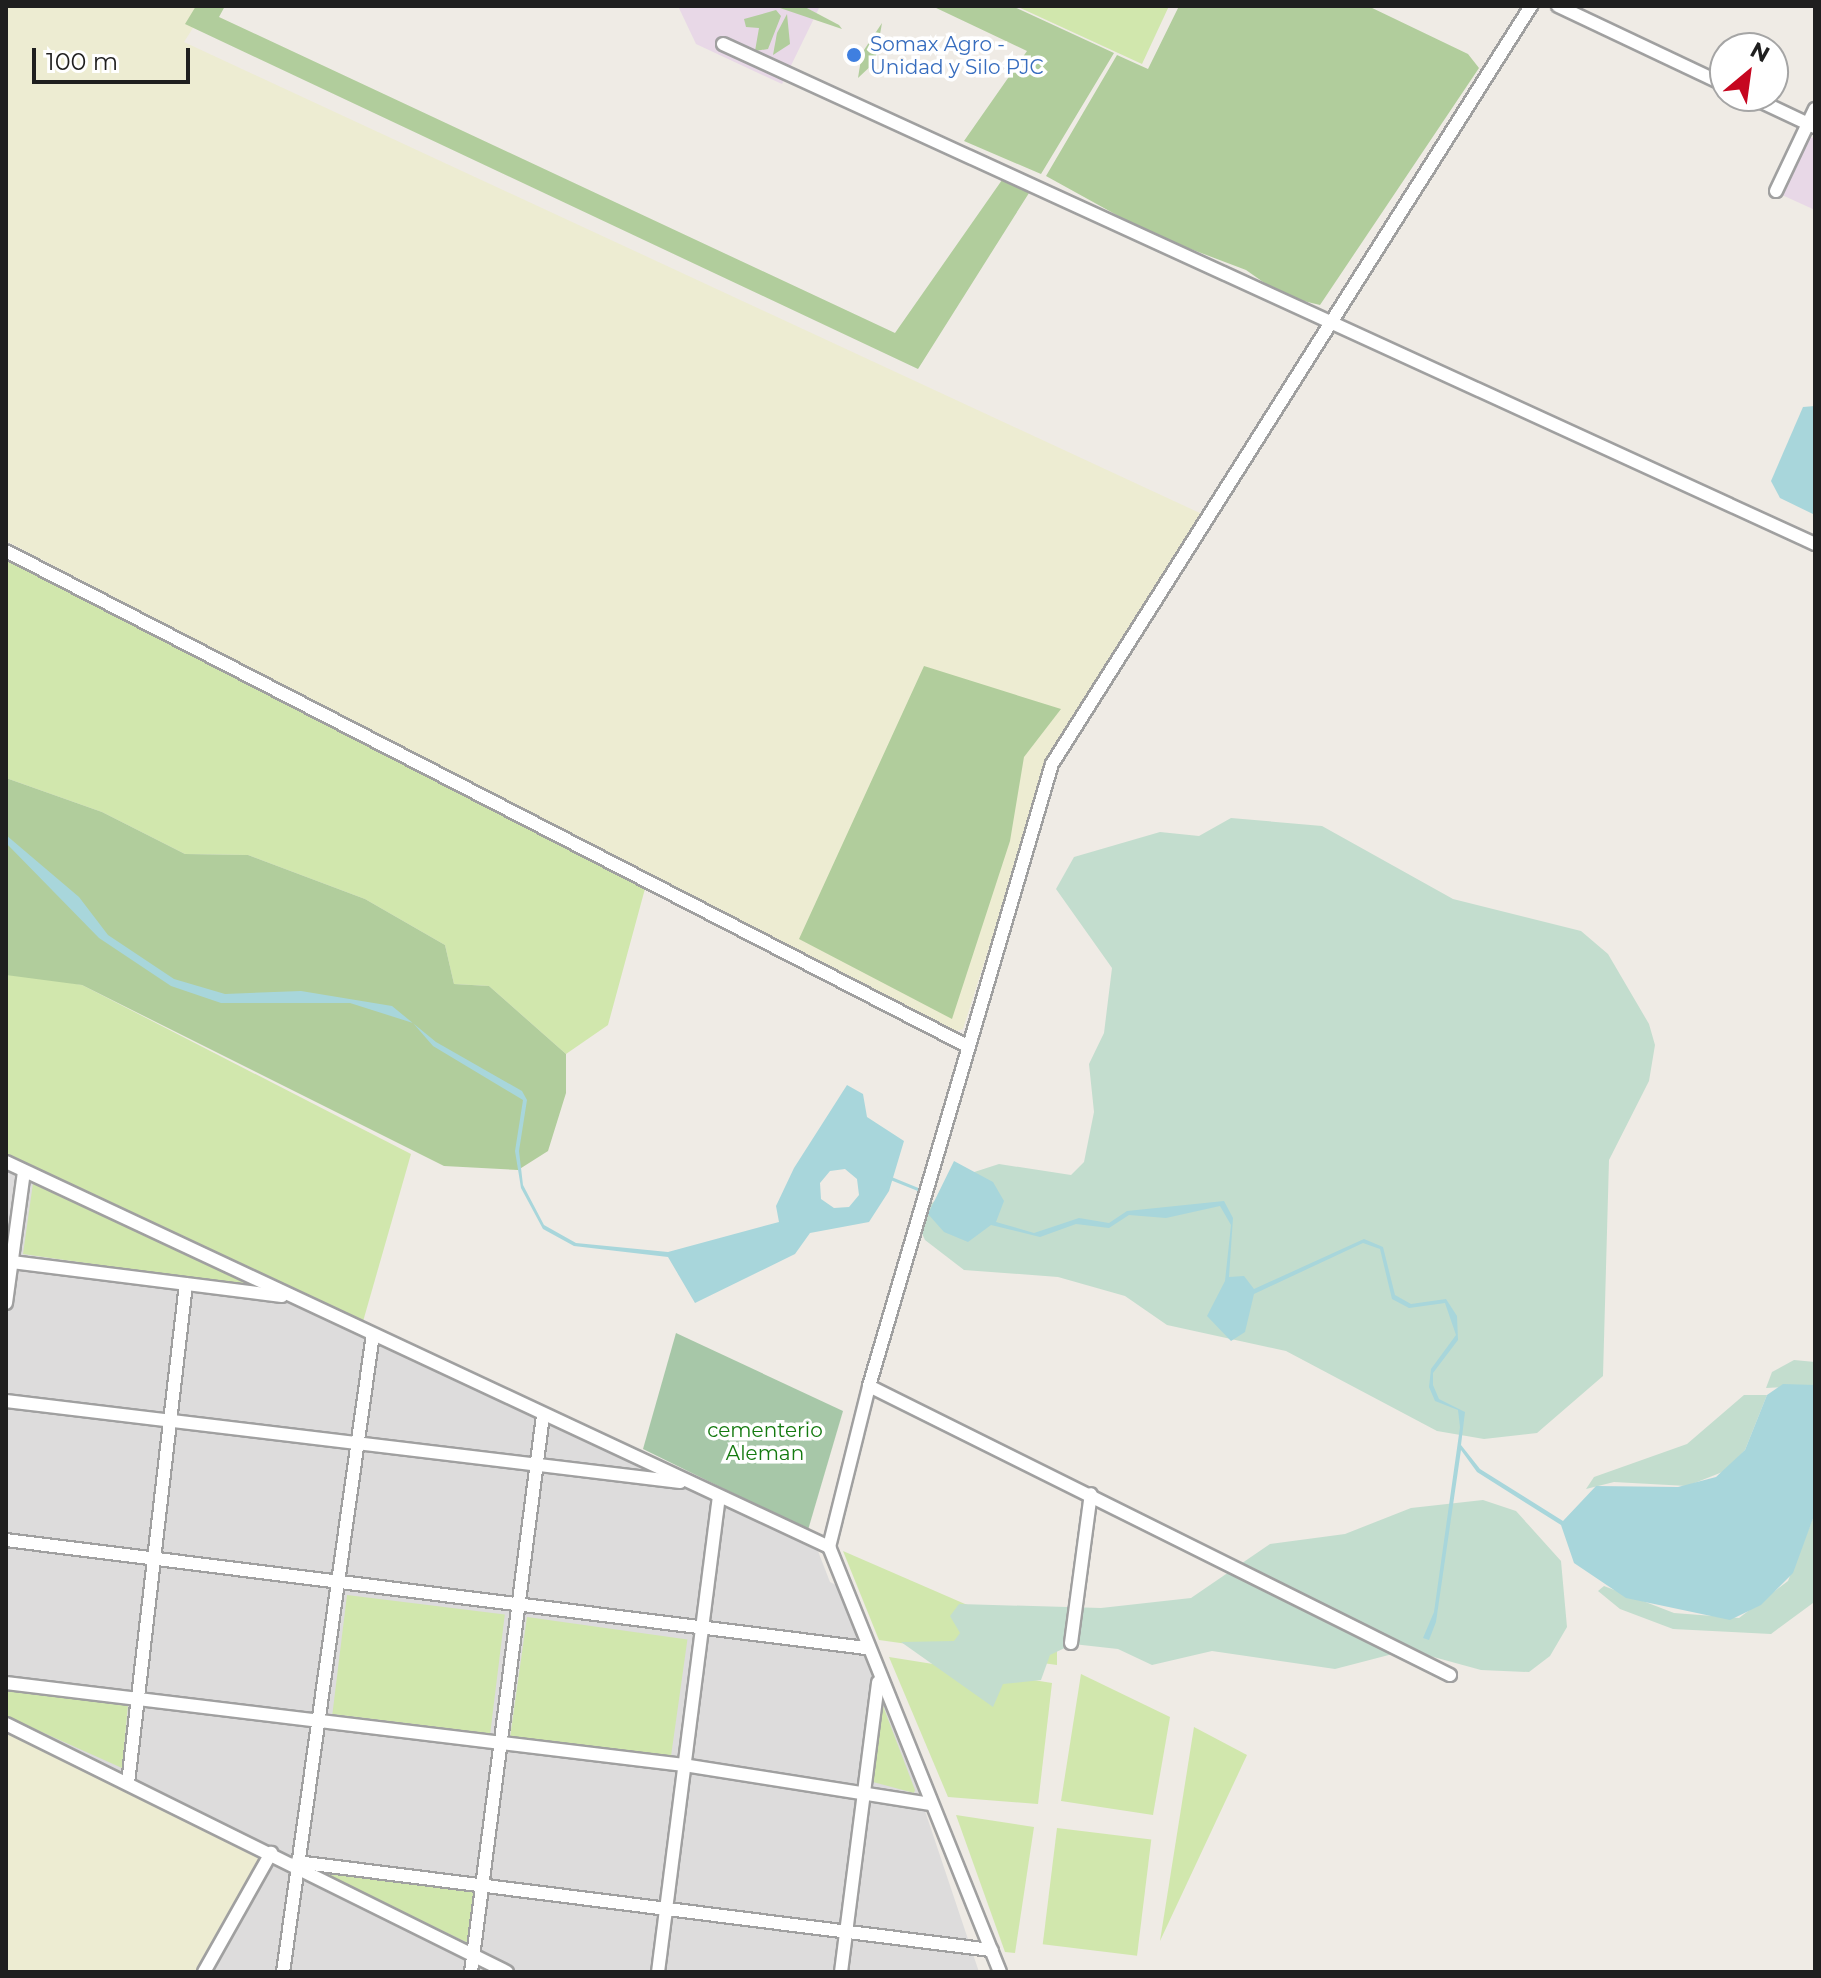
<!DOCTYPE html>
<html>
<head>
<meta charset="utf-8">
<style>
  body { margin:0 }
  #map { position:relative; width:1821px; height:1978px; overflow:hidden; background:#efebe5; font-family:Montserrat,sans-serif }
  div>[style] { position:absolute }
  .residential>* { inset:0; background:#dddcdc }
  .industrial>* { inset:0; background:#e8d8e7 }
  .farmland>* { inset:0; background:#edecd2 }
  .grass>* { inset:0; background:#d1e7ad; transform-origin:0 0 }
  .forest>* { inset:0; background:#b1cd9c }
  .wetland>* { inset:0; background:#c3ddce }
  .cemetery>* { inset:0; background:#a7c7a8 }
  .water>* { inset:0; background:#a8d6db }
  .stream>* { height:3px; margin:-1.5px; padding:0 1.5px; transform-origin:1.5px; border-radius:1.5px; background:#a8d6db }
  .roads { filter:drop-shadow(2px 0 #a0a0a0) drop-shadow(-2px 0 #a0a0a0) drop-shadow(0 2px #a0a0a0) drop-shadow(0 -2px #a0a0a0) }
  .minor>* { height:12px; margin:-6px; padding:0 6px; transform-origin:6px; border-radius:6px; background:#fff }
  .dots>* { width:22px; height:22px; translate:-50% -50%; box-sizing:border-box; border:4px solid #fff; border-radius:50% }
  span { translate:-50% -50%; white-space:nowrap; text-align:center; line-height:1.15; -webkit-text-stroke:7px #fff; paint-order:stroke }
  .shop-label { font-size:20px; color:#366cbe }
  .left { translate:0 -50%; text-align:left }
  .park-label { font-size:20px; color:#157a10 }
  .frame { position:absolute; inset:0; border:8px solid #1f1f1f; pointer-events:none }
  .north { position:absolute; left:1709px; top:32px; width:80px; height:80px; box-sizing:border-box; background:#fff; border:2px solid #a5a5a5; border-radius:50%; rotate:29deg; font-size:22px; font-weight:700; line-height:32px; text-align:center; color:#1f1f1f }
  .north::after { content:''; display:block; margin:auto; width:28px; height:36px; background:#c60720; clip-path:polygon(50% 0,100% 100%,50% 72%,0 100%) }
  .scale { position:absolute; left:32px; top:48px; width:158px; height:36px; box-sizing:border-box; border:4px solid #1f1f1f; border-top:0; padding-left:10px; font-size:24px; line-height:28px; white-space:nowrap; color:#1f1f1f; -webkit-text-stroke:6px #fff; paint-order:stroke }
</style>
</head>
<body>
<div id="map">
  <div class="residential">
    <div style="clip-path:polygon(6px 1168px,816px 1546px,830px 1582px,852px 1593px,979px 1972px,189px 1972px,6px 1739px)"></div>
  </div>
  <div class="industrial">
    <div style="clip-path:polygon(678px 6px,820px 6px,782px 84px,696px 44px)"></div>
    <div style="clip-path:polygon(1810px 137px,1815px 139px,1815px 210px,1782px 195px)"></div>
  </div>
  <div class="farmland">
    <div style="clip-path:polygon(6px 6px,207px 6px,184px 42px,1202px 514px,1048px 762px,963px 1029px,953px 1032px,6px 541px)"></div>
    <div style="clip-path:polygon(6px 1728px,259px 1853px,264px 1860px,200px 1972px,6px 1972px)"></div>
  </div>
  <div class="grass">
    <div style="clip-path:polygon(1016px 6px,1169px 6px,1142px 64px)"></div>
    <div style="clip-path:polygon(6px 557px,646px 885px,608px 1025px,566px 1054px,489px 986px,454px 984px,445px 945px,365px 899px,248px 855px,185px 854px,102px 812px,6px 778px)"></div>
    <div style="clip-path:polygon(26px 974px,82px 985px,411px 1154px,362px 1325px,6px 1157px,6px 975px)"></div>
    <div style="clip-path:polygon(33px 1183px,245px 1282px,246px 1286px,23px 1254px)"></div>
    <div style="clip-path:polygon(843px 1551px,1057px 1644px,1057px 1665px,879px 1640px)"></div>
    <div style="left:347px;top:1595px;width:159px;height:120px;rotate:7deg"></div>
    <div style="left:527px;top:1617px;width:162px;height:121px;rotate:8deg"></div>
    <div style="clip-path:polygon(889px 1657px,1052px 1683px,1038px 1804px,948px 1797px)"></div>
    <div style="clip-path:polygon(1081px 1674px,1170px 1717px,1153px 1815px,1061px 1801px)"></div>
    <div style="clip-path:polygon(6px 1689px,128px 1705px,122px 1768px,6px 1716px)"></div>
    <div style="clip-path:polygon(883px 1706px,915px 1790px,914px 1793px,873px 1782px)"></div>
    <div style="clip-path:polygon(1194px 1727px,1247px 1755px,1160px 1941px)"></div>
    <div style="clip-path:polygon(956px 1815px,1034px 1827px,1015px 1953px,1005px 1952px)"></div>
    <div style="left:1057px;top:1828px;width:95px;height:117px;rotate:7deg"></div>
    <div style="clip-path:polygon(317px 1871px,475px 1890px,469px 1940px,466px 1942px)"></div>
  </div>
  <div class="forest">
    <div style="clip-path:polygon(196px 6px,225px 6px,219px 17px,895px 333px,1002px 180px,1029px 193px,918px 369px,185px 24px)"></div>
    <div style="clip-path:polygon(803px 6px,839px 25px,842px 29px,777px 7px)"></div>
    <div style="clip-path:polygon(932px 6px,1012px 6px,1114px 53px,1041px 174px,964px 141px,1027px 51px)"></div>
    <div style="clip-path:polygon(1179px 6px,1368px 6px,1468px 54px,1479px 68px,1320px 305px,1283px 296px,1246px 270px,1151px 234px,1046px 176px,1117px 55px,1148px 69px)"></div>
    <div style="clip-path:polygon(776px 10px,781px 16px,768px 49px,755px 51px,759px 28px,746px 27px,744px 19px)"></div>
    <div style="clip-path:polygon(787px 14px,790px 44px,773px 55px,777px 33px)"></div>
    <div style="clip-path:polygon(882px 23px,875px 62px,858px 78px,862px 53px)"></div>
    <div style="clip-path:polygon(924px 666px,1061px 709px,1024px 757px,1010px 841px,952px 1019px,799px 939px)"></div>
    <div style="clip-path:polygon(6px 778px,102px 812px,185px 854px,248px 855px,365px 899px,445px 945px,454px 984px,489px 986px,566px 1054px,566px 1093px,548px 1151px,518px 1170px,444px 1166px,82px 985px,6px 975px)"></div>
  </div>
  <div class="wetland">
    <div style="clip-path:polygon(1231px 818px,1322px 826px,1453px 899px,1581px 931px,1608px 954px,1649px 1024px,1655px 1045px,1649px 1081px,1609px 1160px,1603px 1376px,1537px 1433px,1484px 1439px,1437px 1431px,1286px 1351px,1167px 1325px,1125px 1296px,1058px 1277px,964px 1270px,925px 1240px,918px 1225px,925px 1209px,965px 1175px,999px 1164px,1071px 1175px,1084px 1162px,1094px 1112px,1089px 1064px,1104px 1033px,1112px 968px,1056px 889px,1074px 857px,1160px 832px,1199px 836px)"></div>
    <div style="clip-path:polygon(1794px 1360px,1815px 1362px,1815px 1385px,1766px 1388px,1772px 1372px)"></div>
    <div style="clip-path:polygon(1744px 1395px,1767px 1395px,1745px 1450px,1725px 1471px,1687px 1486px,1614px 1482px,1586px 1489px,1594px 1477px,1687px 1444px)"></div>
    <div style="clip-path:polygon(1483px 1500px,1516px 1511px,1561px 1561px,1567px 1627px,1550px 1656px,1529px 1672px,1481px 1670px,1408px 1650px,1335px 1669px,1212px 1651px,1152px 1665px,1118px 1649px,1073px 1644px,1050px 1655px,1041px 1680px,1003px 1684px,993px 1707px,901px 1642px,954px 1641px,960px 1633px,950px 1616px,959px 1604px,1101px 1608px,1191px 1598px,1270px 1544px,1345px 1534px,1411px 1508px)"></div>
    <div style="clip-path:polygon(1815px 1513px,1813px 1603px,1771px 1634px,1673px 1629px,1620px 1609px,1598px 1591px,1604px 1586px,1674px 1613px,1739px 1618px,1788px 1581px)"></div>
  </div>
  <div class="cemetery">
    <div style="clip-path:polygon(676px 1333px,843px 1411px,808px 1530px,643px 1449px)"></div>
  </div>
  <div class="water">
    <div style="clip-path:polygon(1815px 406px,1815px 515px,1780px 498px,1771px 481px,1803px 407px)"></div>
    <div style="clip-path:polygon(evenodd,6px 835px,79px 897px,108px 935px,174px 979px,225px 994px,301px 991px,392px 1006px,436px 1042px,522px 1091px,527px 1100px,519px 1151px,523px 1185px,544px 1225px,576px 1243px,668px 1252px,779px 1222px,776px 1206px,794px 1168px,847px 1085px,863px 1094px,867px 1117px,904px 1141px,889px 1191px,869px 1222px,810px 1233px,795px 1254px,695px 1303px,668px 1257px,574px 1246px,543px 1229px,521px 1188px,515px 1151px,523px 1100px,433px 1046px,413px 1023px,350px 1003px,221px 1003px,171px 986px,99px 938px,6px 843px,6px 835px,845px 1169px,857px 1179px,859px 1195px,849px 1207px,834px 1208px,821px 1199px,820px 1183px,830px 1171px,845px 1169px)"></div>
    <div style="clip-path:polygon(954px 1161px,993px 1182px,1004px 1201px,996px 1222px,1034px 1233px,1079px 1218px,1109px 1223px,1127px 1211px,1224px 1201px,1233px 1218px,1229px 1277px,1244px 1276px,1254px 1289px,1364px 1239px,1383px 1247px,1395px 1295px,1411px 1304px,1446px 1299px,1457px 1316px,1458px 1340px,1433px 1373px,1433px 1385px,1439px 1399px,1465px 1412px,1461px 1445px,1480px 1469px,1563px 1521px,1596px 1486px,1678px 1487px,1716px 1477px,1745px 1450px,1767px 1395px,1783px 1384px,1815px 1385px,1815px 1513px,1793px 1573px,1761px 1605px,1730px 1620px,1626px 1598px,1574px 1563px,1561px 1525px,1477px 1472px,1461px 1450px,1436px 1622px,1429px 1640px,1423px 1638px,1434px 1612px,1460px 1427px,1458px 1410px,1435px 1401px,1429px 1387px,1431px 1369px,1456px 1335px,1445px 1303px,1409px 1308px,1392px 1299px,1380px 1249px,1363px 1243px,1254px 1294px,1245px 1332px,1231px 1341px,1207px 1316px,1225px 1281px,1231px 1225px,1220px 1206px,1166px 1218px,1129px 1215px,1109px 1228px,1076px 1224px,1040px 1237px,991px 1225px,968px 1242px,944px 1232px,928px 1214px)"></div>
  </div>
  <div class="stream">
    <div style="left:888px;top:1177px;width:37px;rotate:22deg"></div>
  </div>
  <div class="roads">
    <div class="minor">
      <div style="left:1558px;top:6px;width:185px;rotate:25.3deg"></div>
      <div style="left:723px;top:44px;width:1201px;rotate:24.6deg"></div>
      <div style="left:1749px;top:96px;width:73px;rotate:25.2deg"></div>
      <div style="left:1776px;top:191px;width:91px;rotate:-64.6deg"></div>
      <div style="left:6px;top:551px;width:1081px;rotate:27.25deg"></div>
      <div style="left:6px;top:1162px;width:909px;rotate:25.07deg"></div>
      <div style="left:12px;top:1262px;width:272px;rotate:7.2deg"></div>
      <div style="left:6px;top:1303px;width:133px;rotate:-82.2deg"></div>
      <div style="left:869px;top:1386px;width:649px;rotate:26.45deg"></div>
      <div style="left:6px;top:1401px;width:679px;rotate:6.85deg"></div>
      <div style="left:6px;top:1540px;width:867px;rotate:7.16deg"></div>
      <div style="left:1071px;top:1643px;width:150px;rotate:-82.4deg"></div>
      <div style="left:6px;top:1683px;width:683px;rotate:6.9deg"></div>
      <div style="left:684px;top:1765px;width:250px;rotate:9deg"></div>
      <div style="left:6px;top:1724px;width:559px;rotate:26.34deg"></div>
      <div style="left:128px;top:1783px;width:502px;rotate:-83.37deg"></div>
      <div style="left:297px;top:1862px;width:700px;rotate:7.23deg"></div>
      <div style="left:204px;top:1972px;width:137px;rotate:-60.6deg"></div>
      <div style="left:283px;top:1972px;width:644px;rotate:-81.97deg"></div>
      <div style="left:471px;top:1972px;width:562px;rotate:-82.63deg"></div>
      <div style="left:658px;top:1972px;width:479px;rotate:-82.7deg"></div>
      <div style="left:841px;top:1972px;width:292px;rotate:-82.7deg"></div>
      <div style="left:1000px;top:1972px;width:458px;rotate:-111.9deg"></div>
      <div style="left:829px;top:1547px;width:166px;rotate:-76deg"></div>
      <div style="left:869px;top:1386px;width:648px;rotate:-73.61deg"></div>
      <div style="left:1052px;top:764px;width:897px;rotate:-57.71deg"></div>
    </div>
  </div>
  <div class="dots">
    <div style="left:854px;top:55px;background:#3f7fe0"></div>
  </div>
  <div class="shop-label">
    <span class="left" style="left:870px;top:56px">Somax Agro -<br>Unidad y Silo PJC</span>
  </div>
  <div class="park-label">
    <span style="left:765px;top:1442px">cementerio<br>Aleman</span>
  </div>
  <div class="frame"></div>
  <div class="north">N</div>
  <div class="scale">100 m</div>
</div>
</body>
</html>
